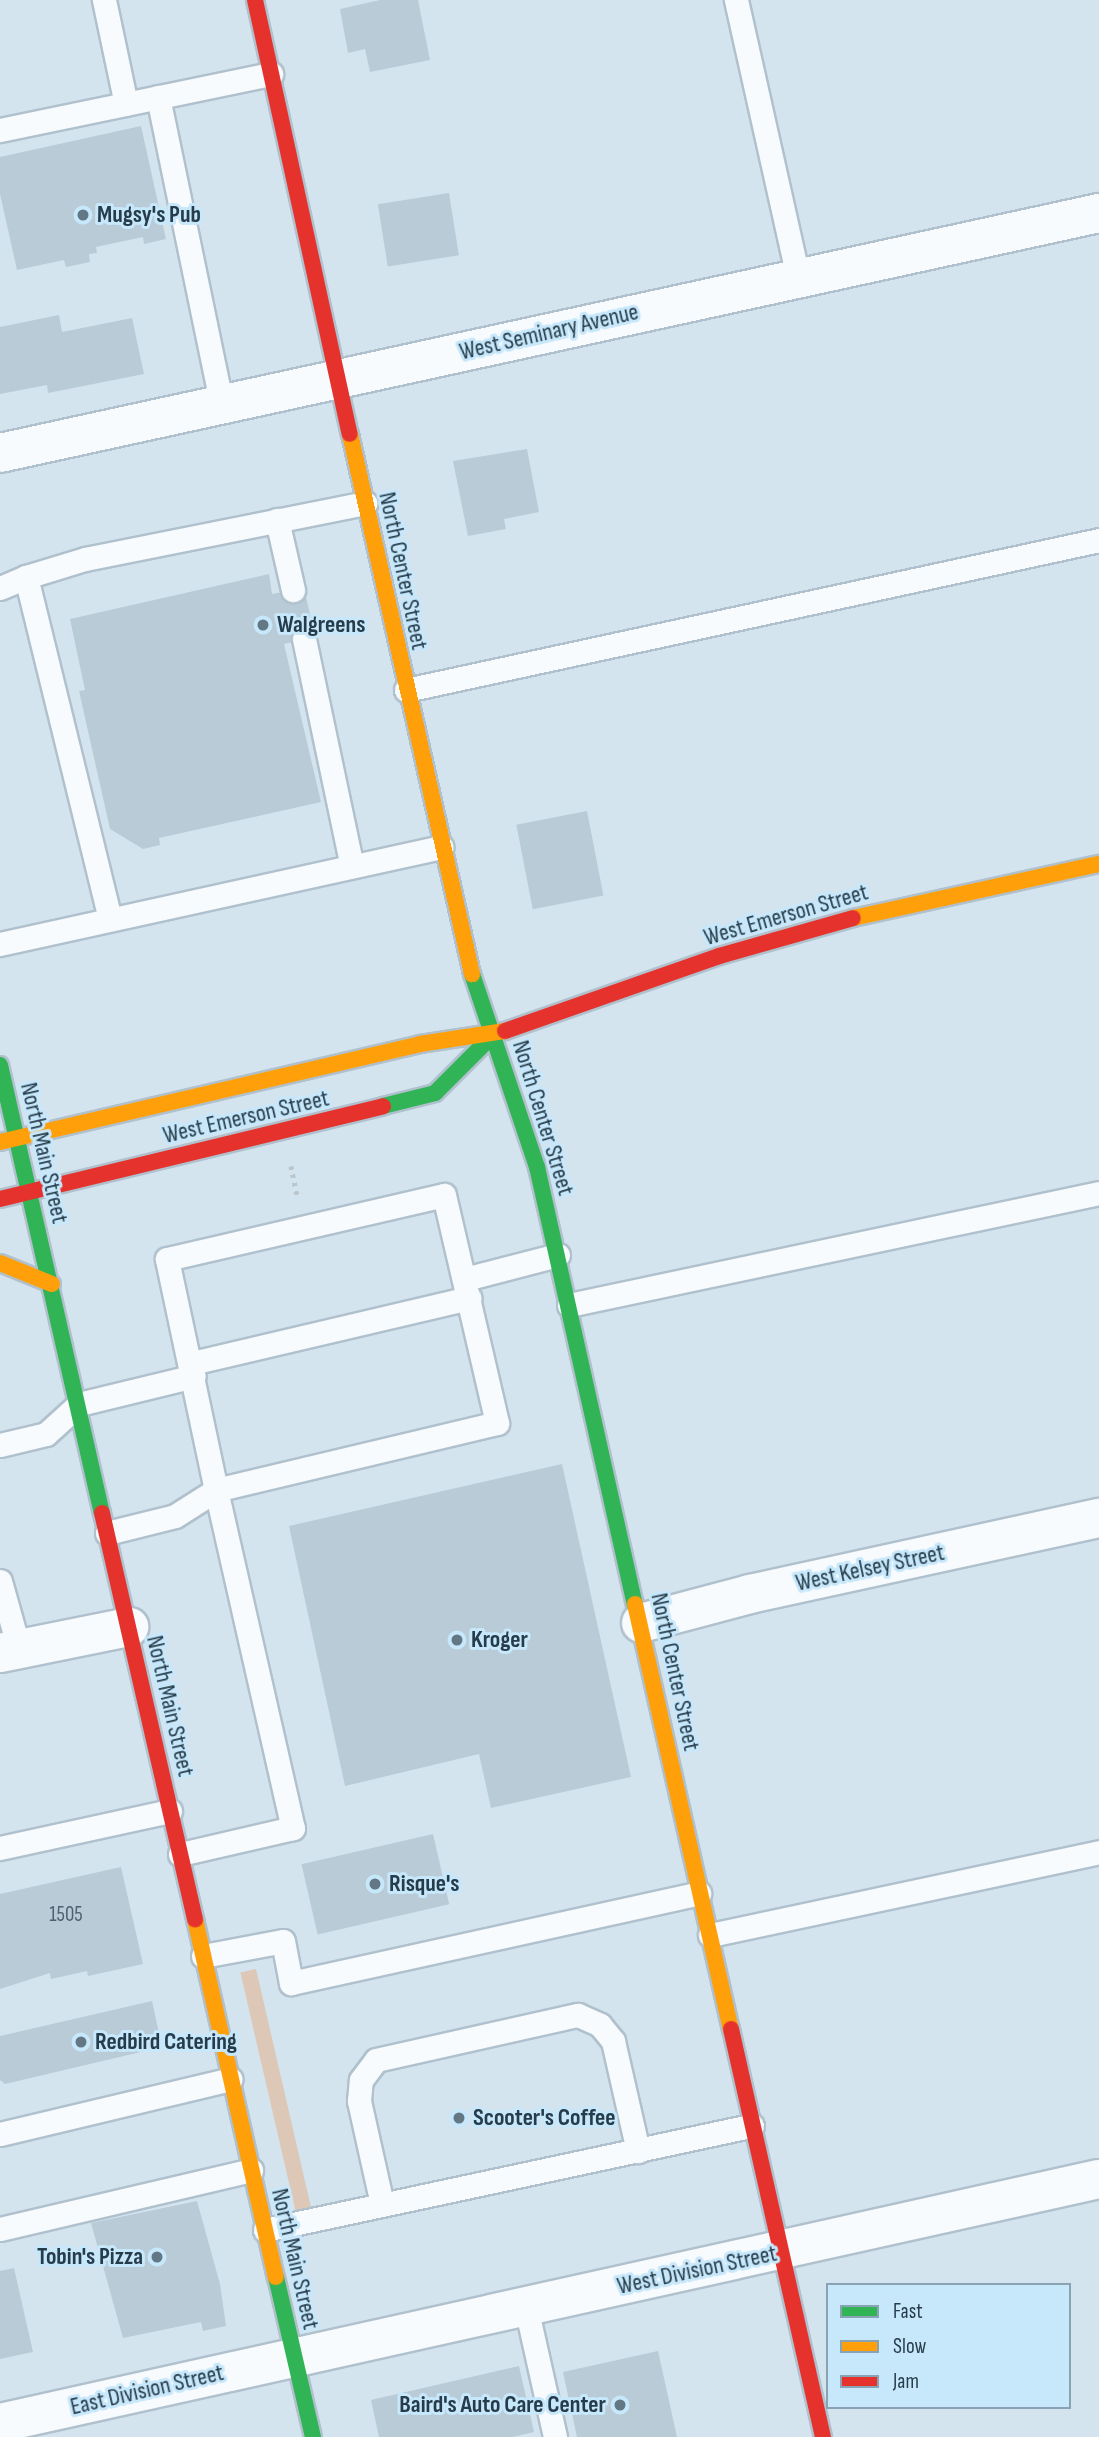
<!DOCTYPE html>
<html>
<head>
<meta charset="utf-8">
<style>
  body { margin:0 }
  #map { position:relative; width:1099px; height:2437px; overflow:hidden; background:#d3e4ef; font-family:"Sofia Sans Condensed",sans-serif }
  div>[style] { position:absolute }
  .green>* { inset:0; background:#ddc7b6; transform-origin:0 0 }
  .building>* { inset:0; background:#b9cbd7; transform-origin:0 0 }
  .path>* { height:4.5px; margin-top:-2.25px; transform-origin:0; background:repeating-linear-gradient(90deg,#bdc6ca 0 3.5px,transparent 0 8.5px) }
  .roads { filter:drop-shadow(2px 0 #b0c1cd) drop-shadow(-2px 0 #b0c1cd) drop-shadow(0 2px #b0c1cd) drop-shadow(0 -2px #b0c1cd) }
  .lane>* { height:23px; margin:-11.5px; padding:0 11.5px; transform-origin:11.5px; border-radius:11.5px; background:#f8fbfd }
  .street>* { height:38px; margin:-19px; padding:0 19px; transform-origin:19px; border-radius:19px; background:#f8fbfd }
  .fast>* { height:16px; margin:-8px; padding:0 8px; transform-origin:8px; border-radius:8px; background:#30b455 }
  .slow>* { height:16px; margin:-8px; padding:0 8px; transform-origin:8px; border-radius:8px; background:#ff9f0a }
  .jam>* { height:16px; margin:-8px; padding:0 8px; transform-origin:8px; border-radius:8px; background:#e5322d }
  .dots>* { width:19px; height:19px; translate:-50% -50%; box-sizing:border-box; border:4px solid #c7e7fb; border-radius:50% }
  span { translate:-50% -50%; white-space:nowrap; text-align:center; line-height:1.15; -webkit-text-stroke:6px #c7e7fb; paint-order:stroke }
  .number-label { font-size:21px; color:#4c606e }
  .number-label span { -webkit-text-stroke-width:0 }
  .poi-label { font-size:24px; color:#263c4a; font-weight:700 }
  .left { translate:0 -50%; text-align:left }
  .right { translate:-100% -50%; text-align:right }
  .street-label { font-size:24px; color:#263c4a }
  .legend { position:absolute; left:826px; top:2283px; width:245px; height:126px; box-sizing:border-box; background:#c7e7fb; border:2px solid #87a3b4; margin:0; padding:9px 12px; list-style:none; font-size:21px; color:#263c4a }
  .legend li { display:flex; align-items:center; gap:14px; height:35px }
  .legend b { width:35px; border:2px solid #87a3b4 }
</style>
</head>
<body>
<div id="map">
  <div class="green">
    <div style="left:256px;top:1969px;width:246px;height:16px;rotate:77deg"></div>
  </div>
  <div class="building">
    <div style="clip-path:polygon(380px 0,418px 0,430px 60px,370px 72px,365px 49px,348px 53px,340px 9px)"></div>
    <div style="clip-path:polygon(141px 126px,166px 239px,144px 244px,143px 237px,96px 247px,97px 253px,89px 254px,90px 262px,66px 267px,64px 260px,17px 270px,0 194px,0 157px)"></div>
    <div style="left:449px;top:193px;width:63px;height:72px;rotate:81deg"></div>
    <div style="clip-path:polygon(59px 315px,62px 332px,132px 318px,144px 374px,48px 393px,47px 385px,0 394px,0 327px)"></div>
    <div style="clip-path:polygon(527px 449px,539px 512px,504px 519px,506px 529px,468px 536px,453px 461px)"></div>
    <div style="clip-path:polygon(269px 574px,272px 594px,304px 588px,315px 637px,284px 644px,321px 802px,159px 838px,160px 845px,143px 849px,110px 829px,79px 691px,85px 690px,70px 619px)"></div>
    <div style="left:587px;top:811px;width:86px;height:72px;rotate:79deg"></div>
    <div style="clip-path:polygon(562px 1464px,631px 1777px,491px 1808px,479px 1754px,345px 1786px,289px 1526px)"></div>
    <div style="left:433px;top:1834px;width:72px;height:135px;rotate:77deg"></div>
    <div style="clip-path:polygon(121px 1867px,143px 1964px,88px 1976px,87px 1971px,51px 1979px,50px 1973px,0 1989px,0 1894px)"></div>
    <div style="clip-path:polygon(152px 2001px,162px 2047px,5px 2084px,0 2080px,0 2036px)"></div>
    <div style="clip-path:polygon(197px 2201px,220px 2284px,226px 2326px,203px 2331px,201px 2322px,123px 2338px,91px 2223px)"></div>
    <div style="clip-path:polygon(14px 2268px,33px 2352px,0 2359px,0 2271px)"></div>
    <div style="clip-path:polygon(658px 2351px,677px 2437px,577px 2437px,563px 2372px)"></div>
    <div style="clip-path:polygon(519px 2366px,534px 2432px,513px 2437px,379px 2437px,371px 2400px)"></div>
  </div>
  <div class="path">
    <div style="left:291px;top:1166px;width:33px;rotate:78deg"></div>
  </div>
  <div class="roads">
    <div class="lane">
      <div style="left:104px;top:0;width:106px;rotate:78.1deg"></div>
      <div style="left:736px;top:0;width:285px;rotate:77.4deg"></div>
      <div style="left:158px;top:97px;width:315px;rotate:78.3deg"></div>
      <div style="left:0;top:130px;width:277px;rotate:-11.7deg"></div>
      <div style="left:277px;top:520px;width:72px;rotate:77.1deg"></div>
      <div style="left:26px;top:577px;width:62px;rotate:-17deg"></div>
      <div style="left:85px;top:559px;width:286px;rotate:-11.3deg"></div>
      <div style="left:0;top:588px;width:28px;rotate:-23deg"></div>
      <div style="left:26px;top:577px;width:352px;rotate:76.2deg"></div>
      <div style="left:304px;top:639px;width:232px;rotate:78.1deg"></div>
      <div style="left:406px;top:690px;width:709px;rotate:-12.21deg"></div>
      <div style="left:0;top:944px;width:452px;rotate:-12.4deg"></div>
      <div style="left:444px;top:1195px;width:234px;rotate:76.9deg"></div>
      <div style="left:497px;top:1423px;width:289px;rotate:166.6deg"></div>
      <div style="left:216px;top:1490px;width:236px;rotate:-102deg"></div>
      <div style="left:167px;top:1259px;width:284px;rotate:-13deg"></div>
      <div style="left:465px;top:1279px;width:96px;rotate:-14.5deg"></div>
      <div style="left:569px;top:1305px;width:542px;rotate:-11.93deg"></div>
      <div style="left:192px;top:1363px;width:285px;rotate:-13.2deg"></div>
      <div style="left:0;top:1445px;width:47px;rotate:-13.4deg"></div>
      <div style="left:46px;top:1434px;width:45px;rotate:-42.3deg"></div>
      <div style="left:79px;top:1404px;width:118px;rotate:-13.7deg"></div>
      <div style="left:107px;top:1533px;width:70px;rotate:-14deg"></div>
      <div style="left:175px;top:1516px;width:49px;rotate:-32.4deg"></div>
      <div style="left:216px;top:1490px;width:347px;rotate:77.2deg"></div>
      <div style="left:293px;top:1828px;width:116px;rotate:167deg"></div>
      <div style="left:0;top:1581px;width:71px;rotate:74.4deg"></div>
      <div style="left:0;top:1848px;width:174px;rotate:-12.3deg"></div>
      <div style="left:710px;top:1935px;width:398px;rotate:-12deg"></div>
      <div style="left:203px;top:1956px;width:81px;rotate:-10.6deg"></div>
      <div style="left:283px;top:1941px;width:43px;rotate:79.2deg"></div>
      <div style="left:291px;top:1983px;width:418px;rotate:-12.4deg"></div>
      <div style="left:0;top:2134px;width:237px;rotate:-13.4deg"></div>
      <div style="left:382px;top:2204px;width:106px;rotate:-102.6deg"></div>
      <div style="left:359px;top:2101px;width:21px;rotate:-85deg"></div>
      <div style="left:361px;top:2080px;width:25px;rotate:-53deg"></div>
      <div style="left:376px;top:2060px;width:207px;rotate:-12.6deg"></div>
      <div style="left:578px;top:2015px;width:24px;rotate:24deg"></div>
      <div style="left:600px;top:2025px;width:21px;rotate:51deg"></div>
      <div style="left:613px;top:2041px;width:113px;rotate:77.2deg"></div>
      <div style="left:0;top:2229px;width:258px;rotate:-13.2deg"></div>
      <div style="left:265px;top:2230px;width:498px;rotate:-12.1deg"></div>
      <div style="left:526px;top:2307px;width:133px;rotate:77.4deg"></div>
    </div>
    <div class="street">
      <div style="left:0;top:453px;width:1125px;rotate:-12.32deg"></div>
      <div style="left:641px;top:1623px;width:113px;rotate:-14.9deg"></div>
      <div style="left:750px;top:1594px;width:357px;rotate:-12.3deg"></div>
      <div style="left:0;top:1653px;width:132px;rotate:-11.4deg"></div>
      <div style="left:0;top:2423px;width:1126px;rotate:-12.52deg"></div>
    </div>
    <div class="fast">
      <div style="left:472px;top:974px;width:204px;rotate:71.4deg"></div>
      <div style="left:537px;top:1167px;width:448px;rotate:77.4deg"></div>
      <div style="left:0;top:1065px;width:459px;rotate:77.2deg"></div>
      <div style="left:383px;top:1106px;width:54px;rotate:-14deg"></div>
      <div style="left:435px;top:1093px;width:82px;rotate:-45deg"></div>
      <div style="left:276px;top:2277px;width:164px;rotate:77deg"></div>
    </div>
    <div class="slow">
      <div style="left:350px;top:434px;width:554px;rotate:77.27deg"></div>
      <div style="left:853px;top:918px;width:252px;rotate:-12.4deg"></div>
      <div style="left:0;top:1142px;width:431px;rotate:-13.1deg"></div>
      <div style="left:420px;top:1044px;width:86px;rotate:-8.7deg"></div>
      <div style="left:0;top:1263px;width:56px;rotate:22deg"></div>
      <div style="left:635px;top:1604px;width:436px;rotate:77.3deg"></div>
      <div style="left:195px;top:1919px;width:367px;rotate:77.3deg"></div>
    </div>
    <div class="jam">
      <div style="left:255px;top:0;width:444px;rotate:77.7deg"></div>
      <div style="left:505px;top:1031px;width:227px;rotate:-19.3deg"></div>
      <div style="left:719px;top:956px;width:139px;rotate:-15.8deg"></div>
      <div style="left:0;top:1199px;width:394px;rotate:-13.6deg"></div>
      <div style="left:102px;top:1513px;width:417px;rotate:77.1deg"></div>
      <div style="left:731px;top:2029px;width:418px;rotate:77.3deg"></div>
    </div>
  </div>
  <div class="dots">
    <div style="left:83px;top:215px;background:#637784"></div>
    <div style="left:263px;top:625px;background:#637784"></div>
    <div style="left:457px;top:1640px;background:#637784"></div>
    <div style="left:375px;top:1884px;background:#637784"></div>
    <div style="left:81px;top:2042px;background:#637784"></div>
    <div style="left:459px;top:2118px;background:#637784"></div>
    <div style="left:157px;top:2257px;background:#637784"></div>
    <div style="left:620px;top:2405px;background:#637784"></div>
  </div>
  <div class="number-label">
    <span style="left:66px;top:1915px">1505</span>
  </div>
  <div class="poi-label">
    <span class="left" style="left:97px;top:215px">Mugsy's Pub</span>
    <span class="left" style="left:277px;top:625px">Walgreens</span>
    <span class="left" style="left:471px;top:1640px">Kroger</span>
    <span class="left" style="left:389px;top:1884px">Risque's</span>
    <span class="left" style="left:95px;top:2042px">Redbird Catering</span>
    <span class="left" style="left:473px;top:2118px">Scooter's Coffee</span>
    <span class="right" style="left:143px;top:2257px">Tobin's Pizza</span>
    <span class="right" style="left:606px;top:2405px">Baird's Auto Care Center</span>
  </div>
  <div class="street-label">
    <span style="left:549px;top:332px;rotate:-13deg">West Seminary Avenue</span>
    <span style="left:403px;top:571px;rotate:78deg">North Center Street</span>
    <span style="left:786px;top:915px;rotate:-16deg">West Emerson Street</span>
    <span style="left:246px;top:1117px;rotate:-13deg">West Emerson Street</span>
    <span style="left:543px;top:1118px;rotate:73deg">North Center Street</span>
    <span style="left:44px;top:1153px;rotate:77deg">North Main Street</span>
    <span style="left:870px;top:1568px;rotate:-12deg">West Kelsey Street</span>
    <span style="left:675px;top:1672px;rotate:78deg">North Center Street</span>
    <span style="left:170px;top:1706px;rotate:77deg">North Main Street</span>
    <span style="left:295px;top:2259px;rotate:77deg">North Main Street</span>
    <span style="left:697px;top:2270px;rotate:-12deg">West Division Street</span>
    <span style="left:147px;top:2390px;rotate:-13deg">East Division Street</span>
  </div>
  <ul class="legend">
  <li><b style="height:9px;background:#30b455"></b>Fast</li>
  <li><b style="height:9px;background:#ff9f0a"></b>Slow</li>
  <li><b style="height:9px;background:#e5322d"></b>Jam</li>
  </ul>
</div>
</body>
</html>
